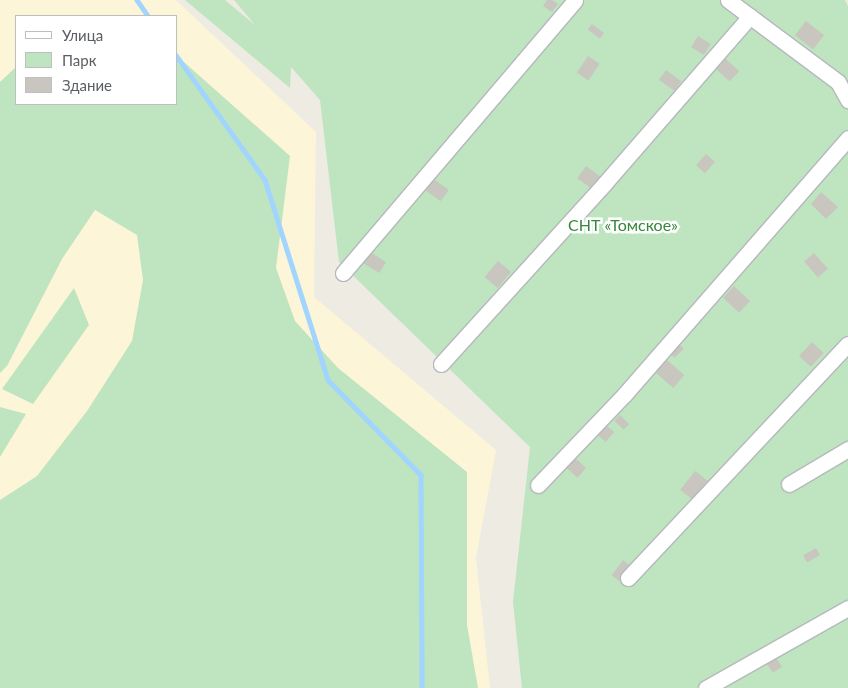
<!DOCTYPE html>
<html>
<head>
<meta charset="utf-8">
<style>
  body { margin:0 }
  #map { position:relative; width:848px; height:688px; overflow:hidden; background:#edebe2; font-family:Lato,sans-serif }
  div>[style] { position:absolute }
  .commercial>* { inset:0; background:#fdf5d7 }
  .green>* { inset:0; background:#bee5bf }
  .stream>* { height:4.5px; margin:-2.25px; padding:0 2.25px; transform-origin:2.25px; border-radius:2.25px; background:#a1d4fe }
  .building>* { inset:0; background:#c8c6bf; transform-origin:0 0 }
  .roads { filter:drop-shadow(1px 0 #b5b8bc) drop-shadow(-1px 0 #b5b8bc) drop-shadow(0 1px #b5b8bc) drop-shadow(0 -1px #b5b8bc) }
  .minor>* { height:15px; margin:-7.5px; padding:0 7.5px; transform-origin:7.5px; border-radius:7.5px; background:#fff }
  span { translate:-50% -50%; white-space:nowrap; text-align:center; line-height:1.15; -webkit-text-stroke:5px #fff; paint-order:stroke }
  .park-label { font-size:16px; color:#36863b }
  .legend { position:absolute; left:15px; top:15px; width:162px; height:90px; box-sizing:border-box; background:#fff; border:1px solid #bdbfc1; margin:0; padding:6px 9px; list-style:none; font-size:15px; color:#5a5e63 }
  .legend li { display:flex; align-items:center; gap:10px; height:25px }
  .legend b { width:25px; border:1px solid #bdbfc1 }
</style>
</head>
<body>
<div id="map">
  <div class="commercial">
    <div style="clip-path:polygon(evenodd,0 0,176px 0,316px 132px,314px 297px,496px 450px,476px 558px,490px 688px,0 688px,0 0,16px 16px,176px 16px,176px 104px,16px 104px,16px 16px)"></div>
  </div>
  <div class="green">
    <div style="clip-path:polygon(185px 0,225px 0,255px 25px,234px 0,845px 0,848px 6px,848px 688px,522px 688px,513px 602px,530px 447px,339px 262px,320px 100px,291px 67px,290px 88px)"></div>
    <div style="clip-path:polygon(176px 55px,290px 156px,276px 268px,295px 321px,338px 368px,467px 472px,467px 625px,478px 688px,0 688px,0 500px,37px 476px,87px 411px,132px 341px,143px 280px,137px 235px,95px 210px,62px 259px,7px 366px,0 373px,0 82px,16px 67px,16px 104px,176px 104px)"></div>
    <div style="clip-path:polygon(74px 288px,89px 325px,33px 404px,2px 389px)"></div>
    <div style="clip-path:polygon(0 407px,26px 414px,0 457px)"></div>
  </div>
  <div class="stream">
    <div style="left:137px;top:0;width:19px;rotate:55deg"></div>
    <div style="left:176px;top:55px;width:153px;rotate:54.5deg"></div>
    <div style="left:265px;top:180px;width:210px;rotate:72.5deg"></div>
    <div style="left:328px;top:380px;width:133px;rotate:45.6deg"></div>
    <div style="left:421px;top:475px;width:213px;rotate:89.7deg"></div>
  </div>
  <div class="building">
    <div style="clip-path:polygon(547px 0,552px 0,558px 4px,552px 12px,543px 6px)"></div>
    <div style="left:806px;top:21px;width:23px;height:18px;rotate:38deg"></div>
    <div style="left:592px;top:24px;width:15px;height:7px;rotate:37deg"></div>
    <div style="left:698px;top:36px;width:15px;height:13px;rotate:32deg"></div>
    <div style="left:588px;top:56px;width:14px;height:20px;rotate:34deg"></div>
    <div style="left:726px;top:59px;width:18px;height:14px;rotate:43deg"></div>
    <div style="left:666px;top:70px;width:19px;height:12px;rotate:36deg"></div>
    <div style="left:706px;top:154px;width:12px;height:15px;rotate:42deg"></div>
    <div style="left:586px;top:166px;width:19px;height:15px;rotate:36deg"></div>
    <div style="left:431px;top:177px;width:22px;height:14px;rotate:36deg"></div>
    <div style="clip-path:polygon(821px 192px,838px 207px,826px 219px,811px 204px)"></div>
    <div style="left:370px;top:252px;width:19px;height:13px;rotate:32deg"></div>
    <div style="left:814px;top:253px;width:21px;height:13px;rotate:49deg"></div>
    <div style="left:498px;top:261px;width:17px;height:21px;rotate:40deg"></div>
    <div style="left:734px;top:286px;width:22px;height:16px;rotate:43deg"></div>
    <div style="left:812px;top:342px;width:16px;height:19px;rotate:43deg"></div>
    <div style="left:678px;top:343px;width:8px;height:13px;rotate:45deg"></div>
    <div style="left:667px;top:360px;width:23px;height:17px;rotate:41deg"></div>
    <div style="left:620px;top:415px;width:13px;height:8px;rotate:45deg"></div>
    <div style="left:606px;top:425px;width:11px;height:13px;rotate:41deg"></div>
    <div style="left:575px;top:458px;width:15px;height:13px;rotate:42deg"></div>
    <div style="left:695px;top:471px;width:16px;height:24px;rotate:38deg"></div>
    <div style="left:816px;top:548px;width:8px;height:15px;rotate:60deg"></div>
    <div style="left:623px;top:560px;width:10px;height:19px;rotate:37deg"></div>
    <div style="left:775px;top:656px;width:13px;height:11px;rotate:58deg"></div>
  </div>
  <div class="roads">
    <div class="minor">
      <div style="left:728px;top:0;width:137px;rotate:36.7deg"></div>
      <div style="left:838px;top:82px;width:21px;rotate:61deg"></div>
      <div style="left:343px;top:273px;width:358px;rotate:-49.6deg"></div>
      <div style="left:441px;top:364px;width:244px;rotate:-47.8deg"></div>
      <div style="left:605px;top:183px;width:221px;rotate:-49deg"></div>
      <div style="left:789px;top:484px;width:69px;rotate:-30.7deg"></div>
      <div style="left:538px;top:485px;width:124px;rotate:-46.3deg"></div>
      <div style="left:624px;top:395px;width:341px;rotate:-48.9deg"></div>
      <div style="left:628px;top:578px;width:321px;rotate:-46.8deg"></div>
      <div style="left:706px;top:688px;width:163px;rotate:-29.4deg"></div>
    </div>
  </div>
  <div class="park-label">
    <span style="left:623px;top:225px">СНТ «Томское»</span>
  </div>
  <ul class="legend">
  <li><b style="height:6px;background:#fff"></b>Улица</li>
  <li><b style="height:14px;background:#bee5bf"></b>Парк</li>
  <li><b style="height:14px;background:#c8c6bf"></b>Здание</li>
  </ul>
</div>
</body>
</html>
